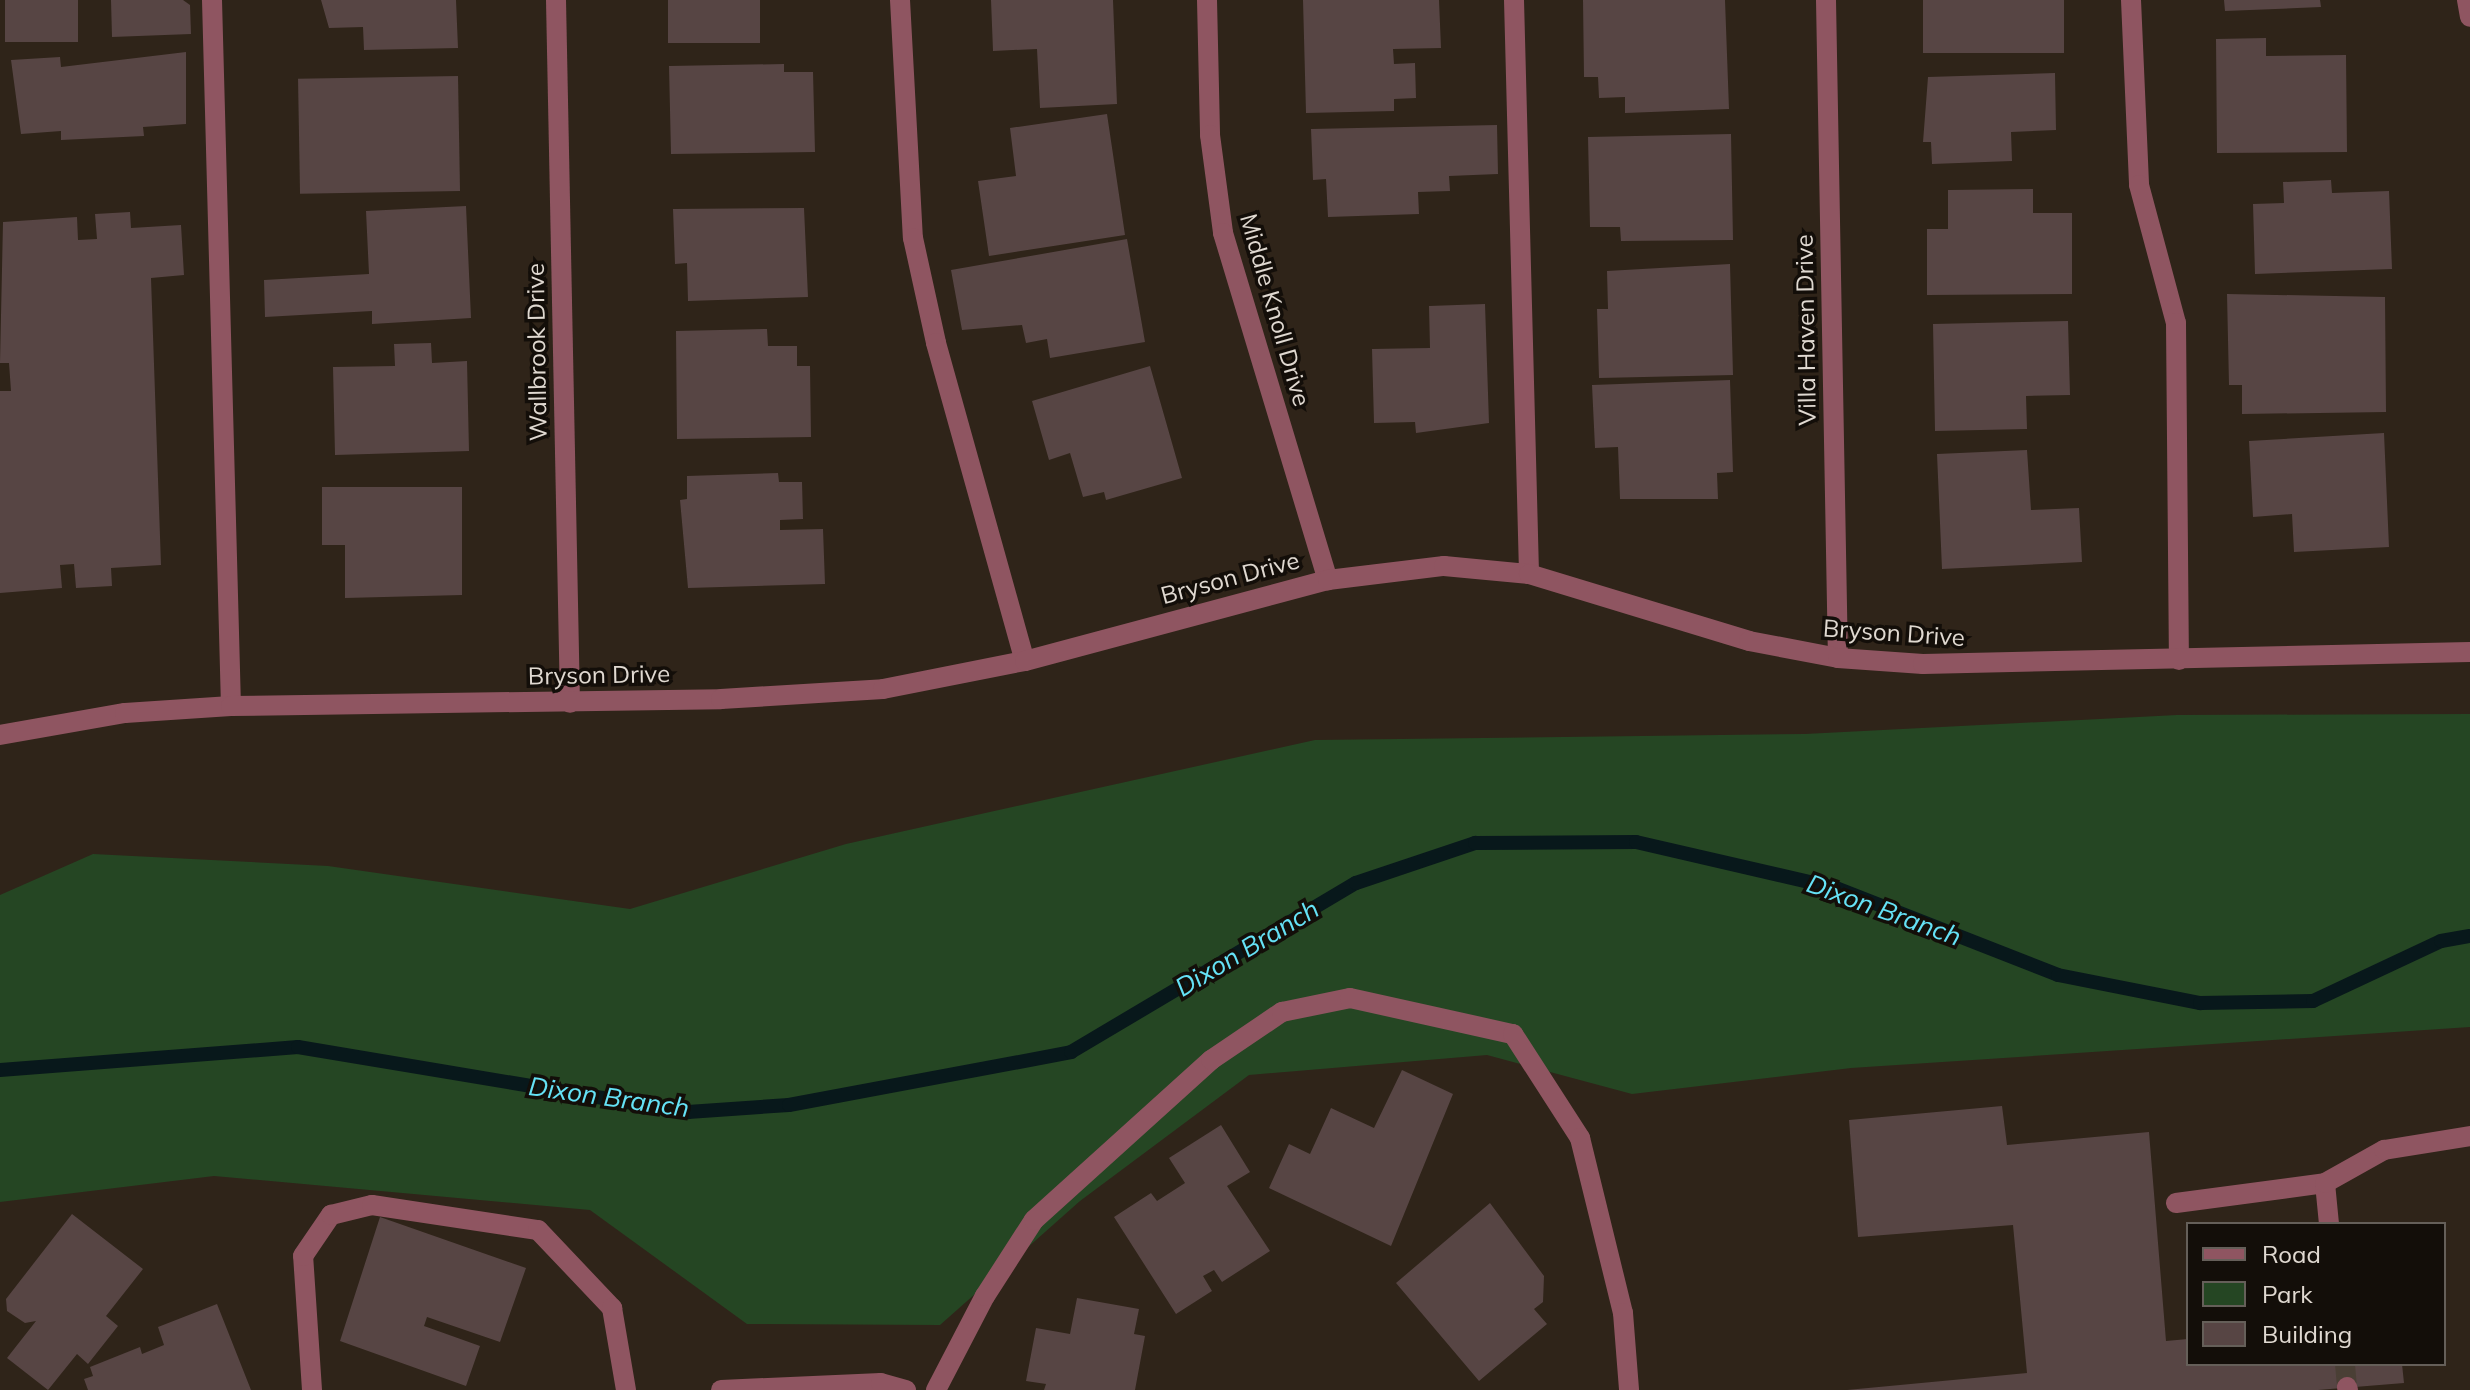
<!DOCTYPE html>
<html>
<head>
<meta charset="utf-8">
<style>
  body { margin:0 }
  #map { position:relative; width:2470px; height:1390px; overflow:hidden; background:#2f2419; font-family:Mulish,sans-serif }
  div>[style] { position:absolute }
  .green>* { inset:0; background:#254623 }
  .stream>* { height:14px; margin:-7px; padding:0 7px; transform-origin:7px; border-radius:7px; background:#08181b }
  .building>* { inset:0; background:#574544; transform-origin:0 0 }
  .minor-tunnel>* { height:20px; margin-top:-10px; transform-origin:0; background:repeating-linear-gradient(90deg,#4a3f35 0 20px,transparent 0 30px) }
  .minor>* { height:20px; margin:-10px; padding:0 10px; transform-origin:10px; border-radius:10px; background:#8f5561 }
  span { translate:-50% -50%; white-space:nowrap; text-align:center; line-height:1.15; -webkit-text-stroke:7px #130e09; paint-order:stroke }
  .street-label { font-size:24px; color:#e0d9d1 }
  .water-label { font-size:26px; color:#65e2f6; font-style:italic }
  .legend { position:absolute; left:2186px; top:1222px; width:260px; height:144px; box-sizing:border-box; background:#130e09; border:2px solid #655f59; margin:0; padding:10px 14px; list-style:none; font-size:24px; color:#e0d9d1 }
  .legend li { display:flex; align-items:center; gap:16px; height:40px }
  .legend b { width:40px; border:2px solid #655f59 }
</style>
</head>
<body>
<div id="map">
  <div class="green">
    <div style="clip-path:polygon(2470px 714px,2470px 1027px,1851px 1068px,1632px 1094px,1487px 1055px,1249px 1075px,1080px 1201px,940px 1325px,747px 1324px,590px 1210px,214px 1176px,0 1202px,0 895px,93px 854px,328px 866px,630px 909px,846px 844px,1315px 740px,1805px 734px,2177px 715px)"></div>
  </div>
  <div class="stream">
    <div style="left:0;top:1070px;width:299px;rotate:-4.4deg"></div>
    <div style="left:298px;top:1047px;width:395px;rotate:9.5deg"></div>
    <div style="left:688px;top:1112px;width:101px;rotate:-4deg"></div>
    <div style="left:789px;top:1105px;width:287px;rotate:-10.6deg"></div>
    <div style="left:1071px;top:1052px;width:331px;rotate:-30.7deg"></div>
    <div style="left:1356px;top:883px;width:126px;rotate:-18.6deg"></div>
    <div style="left:1475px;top:843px;width:161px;rotate:-0.4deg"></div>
    <div style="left:1636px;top:842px;width:205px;rotate:13deg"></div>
    <div style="left:1836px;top:888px;width:238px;rotate:21.4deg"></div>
    <div style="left:2058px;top:975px;width:145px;rotate:11.2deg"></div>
    <div style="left:2200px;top:1003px;width:113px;rotate:-1deg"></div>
    <div style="left:2313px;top:1001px;width:141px;rotate:-25.1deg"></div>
    <div style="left:2441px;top:941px;width:29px;rotate:-10deg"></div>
  </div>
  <div class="building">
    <div style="left:5px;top:0;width:73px;height:42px"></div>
    <div style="clip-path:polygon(111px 0,183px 0,190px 5px,191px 34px,112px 37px)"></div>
    <div style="clip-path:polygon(321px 0,456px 0,458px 48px,364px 50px,363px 27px,329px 28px)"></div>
    <div style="left:668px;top:0;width:92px;height:43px"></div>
    <div style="clip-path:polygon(991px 0,1113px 0,1117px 104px,1040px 108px,1037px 49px,993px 51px)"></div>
    <div style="clip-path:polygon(1303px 0,1439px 0,1441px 48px,1393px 49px,1394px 64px,1415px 63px,1416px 98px,1394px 99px,1394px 111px,1306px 113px)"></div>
    <div style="clip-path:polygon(1583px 0,1725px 0,1729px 109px,1625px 113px,1625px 97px,1599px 98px,1598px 77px,1584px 77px)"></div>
    <div style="left:1923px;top:0;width:141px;height:53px"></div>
    <div style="clip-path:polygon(2224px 0,2320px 0,2321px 7px,2225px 11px)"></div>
    <div style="clip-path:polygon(2266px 38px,2266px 56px,2346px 55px,2347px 152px,2217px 153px,2216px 39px)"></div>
    <div style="clip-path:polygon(186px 52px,186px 124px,143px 127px,144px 136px,61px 140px,61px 131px,21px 134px,11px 60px,60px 57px,61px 67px)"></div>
    <div style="clip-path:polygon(784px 64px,784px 72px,813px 72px,815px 152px,671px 154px,669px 66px)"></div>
    <div style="clip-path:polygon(2055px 73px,2056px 130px,2011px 132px,2012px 161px,1932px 164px,1931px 142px,1923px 142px,1928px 77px)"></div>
    <div style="left:458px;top:76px;width:115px;height:160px;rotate:89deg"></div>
    <div style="clip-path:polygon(1107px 114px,1125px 235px,989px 256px,978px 181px,1016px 176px,1010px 128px)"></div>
    <div style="clip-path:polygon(1497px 125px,1498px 174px,1449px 176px,1450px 191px,1418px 192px,1419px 214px,1328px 217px,1326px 179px,1313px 180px,1311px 129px)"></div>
    <div style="clip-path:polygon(1731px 134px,1733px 240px,1621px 241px,1620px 227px,1590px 227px,1588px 137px)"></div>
    <div style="clip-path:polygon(2331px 180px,2332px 193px,2389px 191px,2392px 269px,2255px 274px,2253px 204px,2284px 203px,2283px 182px)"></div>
    <div style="clip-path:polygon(2033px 189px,2033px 213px,2072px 213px,2072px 294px,1927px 295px,1927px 229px,1948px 229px,1948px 190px)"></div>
    <div style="clip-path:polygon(466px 206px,471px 318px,372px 324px,372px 311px,265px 317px,264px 280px,369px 274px,366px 211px)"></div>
    <div style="clip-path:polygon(804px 208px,808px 297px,688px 301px,687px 263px,675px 264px,673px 209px)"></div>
    <div style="clip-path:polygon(130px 212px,131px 228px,181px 225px,184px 275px,151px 278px,161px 565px,111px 568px,112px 586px,76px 588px,74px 564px,60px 565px,62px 588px,0 593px,0 391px,11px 391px,9px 363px,0 363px,3px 222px,77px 217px,78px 240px,97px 239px,95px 214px)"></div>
    <div style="clip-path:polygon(1127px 239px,1145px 342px,1050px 358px,1047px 339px,1026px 343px,1022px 325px,962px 330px,951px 270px)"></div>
    <div style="clip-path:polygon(1730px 264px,1733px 375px,1599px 378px,1597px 309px,1608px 309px,1607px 271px)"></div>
    <div style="clip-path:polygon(2227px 294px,2385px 297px,2386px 412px,2242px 414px,2242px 385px,2229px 385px)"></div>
    <div style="clip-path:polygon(1485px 304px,1489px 423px,1416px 433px,1415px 422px,1374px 423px,1372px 349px,1430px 348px,1429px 306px)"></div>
    <div style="clip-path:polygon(2068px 321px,2070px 395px,2026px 396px,2027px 429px,1935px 431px,1933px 324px)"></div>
    <div style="clip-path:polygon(767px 329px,768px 346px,797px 346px,797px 366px,810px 366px,811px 437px,677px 439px,676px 331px)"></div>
    <div style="clip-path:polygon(431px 343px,432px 363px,467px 361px,469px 451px,335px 455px,333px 367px,395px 366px,394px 344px)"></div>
    <div style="clip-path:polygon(1150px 366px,1182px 478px,1106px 500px,1104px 492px,1083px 497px,1070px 453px,1049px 460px,1032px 401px)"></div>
    <div style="clip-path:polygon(1730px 380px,1733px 472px,1717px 473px,1718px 499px,1620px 499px,1618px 447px,1595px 448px,1592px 385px)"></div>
    <div style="clip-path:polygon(2384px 433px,2389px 547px,2294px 552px,2292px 514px,2253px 517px,2249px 441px)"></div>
    <div style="clip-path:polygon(2027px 450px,2031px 510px,2079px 508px,2082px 562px,1942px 569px,1937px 454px)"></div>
    <div style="clip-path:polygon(778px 473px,779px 482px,802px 482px,803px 519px,780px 520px,780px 530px,823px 529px,825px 584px,688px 588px,680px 500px,687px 499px,687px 476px)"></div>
    <div style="clip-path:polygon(322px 487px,462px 487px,462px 595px,345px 598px,345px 545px,322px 545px)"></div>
    <div style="clip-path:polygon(1402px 1070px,1453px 1094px,1391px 1246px,1269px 1188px,1289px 1144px,1310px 1154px,1331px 1108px,1374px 1128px)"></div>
    <div style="clip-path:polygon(2002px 1106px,2007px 1145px,2149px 1132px,2166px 1341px,2188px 1339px,2188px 1364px,2402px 1364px,2404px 1383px,2318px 1390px,1847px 1390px,2027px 1373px,2013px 1225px,1858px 1237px,1849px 1120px)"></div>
    <div style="clip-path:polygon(1221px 1125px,1250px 1172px,1227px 1186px,1270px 1251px,1222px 1282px,1214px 1270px,1203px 1276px,1212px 1291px,1176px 1314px,1114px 1217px,1151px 1193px,1157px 1201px,1185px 1183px,1169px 1158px)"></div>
    <div style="clip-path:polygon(1490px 1203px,1544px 1276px,1543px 1302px,1534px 1309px,1547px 1324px,1479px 1381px,1396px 1283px)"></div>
    <div style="clip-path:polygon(72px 1214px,143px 1269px,106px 1316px,118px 1326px,88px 1364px,77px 1354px,48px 1390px,7px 1358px,36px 1321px,25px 1323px,7px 1311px,6px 1299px)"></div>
    <div style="clip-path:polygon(380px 1217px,526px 1268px,500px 1342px,427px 1317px,424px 1326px,480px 1346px,466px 1386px,340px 1341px)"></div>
    <div style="clip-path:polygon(1077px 1298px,1139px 1309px,1134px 1334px,1145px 1336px,1135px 1390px,1044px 1390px,1046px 1384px,1026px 1381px,1036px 1328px,1070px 1334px)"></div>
    <div style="clip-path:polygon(217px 1304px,251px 1390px,88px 1390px,84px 1379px,93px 1376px,90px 1367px,140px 1347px,142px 1354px,164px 1345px,158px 1327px)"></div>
  </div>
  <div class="minor-tunnel">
    <div style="left:2345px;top:1364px;width:23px;rotate:85deg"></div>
  </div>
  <div class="minor">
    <div style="left:212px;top:0;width:706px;rotate:88.46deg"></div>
    <div style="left:556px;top:0;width:703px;rotate:88.86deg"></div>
    <div style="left:900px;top:0;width:238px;rotate:86.9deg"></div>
    <div style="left:913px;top:238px;width:107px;rotate:77.6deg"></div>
    <div style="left:936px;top:343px;width:330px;rotate:74.4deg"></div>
    <div style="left:1207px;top:0;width:135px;rotate:88.7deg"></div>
    <div style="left:1210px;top:135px;width:99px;rotate:82.4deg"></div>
    <div style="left:1223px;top:233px;width:363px;rotate:73.2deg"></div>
    <div style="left:1514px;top:0;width:574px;rotate:88.5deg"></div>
    <div style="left:1826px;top:0;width:658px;rotate:88.96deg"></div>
    <div style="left:2131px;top:0;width:185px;rotate:87.5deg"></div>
    <div style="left:2139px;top:185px;width:143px;rotate:75deg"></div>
    <div style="left:2176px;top:323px;width:337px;rotate:89.5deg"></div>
    <div style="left:2467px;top:0;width:17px;rotate:80deg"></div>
    <div style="left:0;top:735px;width:127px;rotate:-10deg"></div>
    <div style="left:125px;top:713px;width:106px;rotate:-3.8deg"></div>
    <div style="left:231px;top:706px;width:490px;rotate:-0.8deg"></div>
    <div style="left:721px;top:699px;width:162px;rotate:-3.5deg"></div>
    <div style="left:883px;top:689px;width:145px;rotate:-11.2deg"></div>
    <div style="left:1025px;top:661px;width:314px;rotate:-15deg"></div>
    <div style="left:1328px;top:580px;width:117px;rotate:-6.9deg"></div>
    <div style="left:1444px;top:566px;width:85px;rotate:5.4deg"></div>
    <div style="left:1529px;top:574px;width:230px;rotate:16.9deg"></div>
    <div style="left:1749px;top:641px;width:91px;rotate:10.8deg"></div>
    <div style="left:1838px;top:658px;width:85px;rotate:4deg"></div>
    <div style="left:1923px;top:664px;width:547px;rotate:-1.26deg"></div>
    <div style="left:2176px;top:1203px;width:150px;rotate:-7.6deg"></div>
    <div style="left:2329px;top:1224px;width:41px;rotate:-95.6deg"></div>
    <div style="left:2325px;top:1183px;width:68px;rotate:-29.2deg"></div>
    <div style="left:2384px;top:1150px;width:87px;rotate:-9.2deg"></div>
    <div style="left:2347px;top:1387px;width:3px;rotate:72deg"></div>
    <div style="left:312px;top:1390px;width:134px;rotate:-93.8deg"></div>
    <div style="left:303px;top:1256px;width:50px;rotate:-55.7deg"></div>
    <div style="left:331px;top:1215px;width:42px;rotate:-13.7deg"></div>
    <div style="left:372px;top:1205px;width:168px;rotate:8.6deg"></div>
    <div style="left:538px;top:1230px;width:108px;rotate:46.5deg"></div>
    <div style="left:612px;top:1308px;width:83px;rotate:80.3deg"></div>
    <div style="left:721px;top:1390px;width:160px;rotate:-2.5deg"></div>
    <div style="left:881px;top:1383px;width:26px;rotate:16deg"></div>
    <div style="left:936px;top:1390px;width:106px;rotate:-62.5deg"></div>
    <div style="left:985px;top:1296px;width:90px;rotate:-57.2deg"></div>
    <div style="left:1034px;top:1220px;width:239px;rotate:-42.1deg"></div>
    <div style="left:1211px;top:1060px;width:86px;rotate:-34.1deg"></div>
    <div style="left:1282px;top:1012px;width:69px;rotate:-11.6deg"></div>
    <div style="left:1350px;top:998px;width:167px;rotate:12.5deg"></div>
    <div style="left:1513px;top:1034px;width:124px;rotate:57.2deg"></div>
    <div style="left:1580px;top:1138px;width:180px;rotate:76.2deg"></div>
    <div style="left:1623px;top:1313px;width:77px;rotate:85.5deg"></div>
  </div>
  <div class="street-label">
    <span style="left:1275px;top:310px;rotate:74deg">Middle Knoll Drive</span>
    <span style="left:1806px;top:330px;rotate:-91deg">Villa Haven Drive</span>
    <span style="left:537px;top:352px;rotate:-91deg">Wallbrook Drive</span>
    <span style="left:1230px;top:578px;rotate:-15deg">Bryson Drive</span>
    <span style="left:1894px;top:633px;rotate:4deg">Bryson Drive</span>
    <span style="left:599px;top:675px;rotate:-1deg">Bryson Drive</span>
  </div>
  <div class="water-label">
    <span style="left:1884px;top:910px;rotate:20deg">Dixon Branch</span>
    <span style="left:1247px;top:948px;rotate:-31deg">Dixon Branch</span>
    <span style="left:609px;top:1097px;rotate:8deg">Dixon Branch</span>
  </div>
  <ul class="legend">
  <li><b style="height:10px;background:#8f5561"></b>Road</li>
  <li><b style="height:22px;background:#254623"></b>Park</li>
  <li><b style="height:22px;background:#574544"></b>Building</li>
  </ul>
</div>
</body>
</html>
